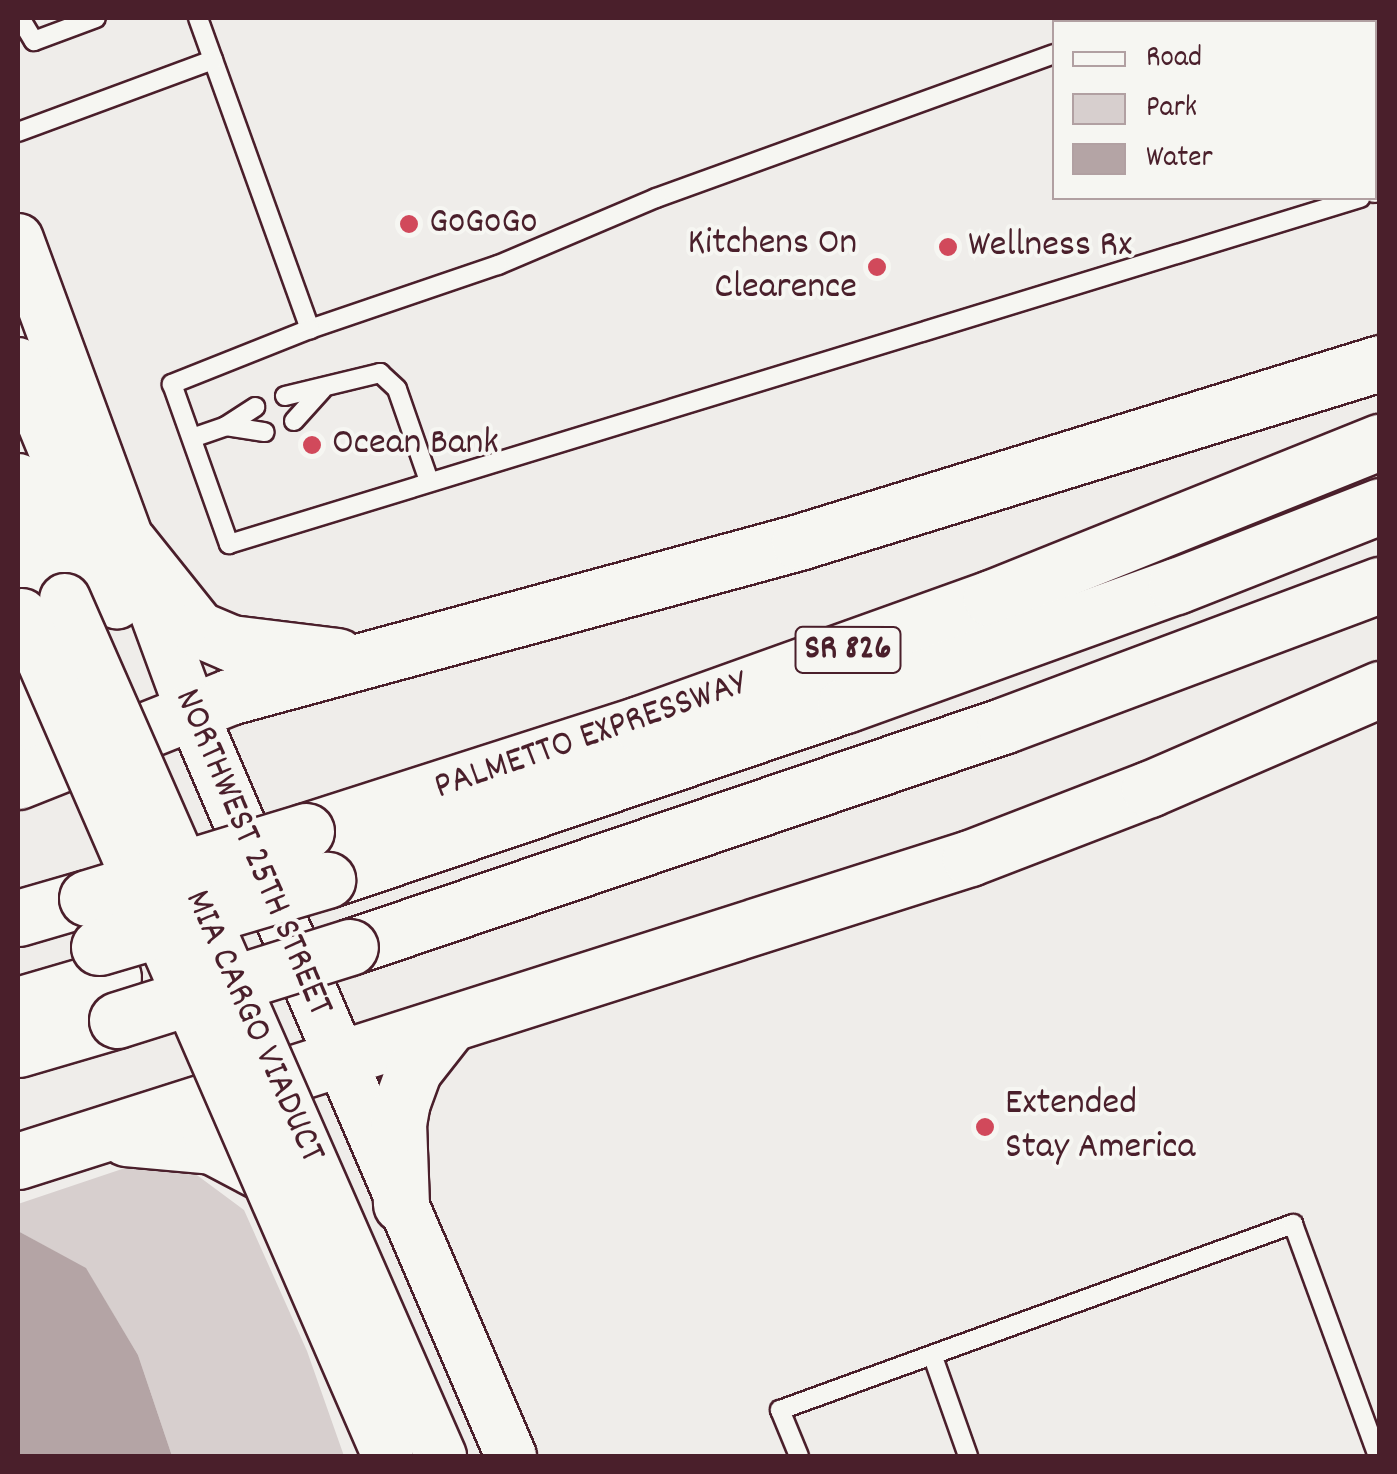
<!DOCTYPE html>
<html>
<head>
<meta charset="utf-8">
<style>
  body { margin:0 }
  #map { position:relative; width:1397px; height:1474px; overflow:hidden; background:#efedea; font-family:Dekko,sans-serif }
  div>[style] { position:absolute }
  .green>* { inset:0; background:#d7cfce }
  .water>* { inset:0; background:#b4a4a5 }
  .roads { filter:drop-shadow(2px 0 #4a1f2b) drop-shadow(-2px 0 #4a1f2b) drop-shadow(0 2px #4a1f2b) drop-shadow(0 -2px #4a1f2b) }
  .service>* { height:18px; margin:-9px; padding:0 9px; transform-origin:9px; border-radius:9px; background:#f6f6f2 }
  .secondary>* { height:50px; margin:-25px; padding:0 25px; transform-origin:25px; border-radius:25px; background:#f6f6f2 }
  .motorway>* { height:55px; margin:-27.5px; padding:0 27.5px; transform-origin:27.5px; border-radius:27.5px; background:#f6f6f2 }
  .bridges { filter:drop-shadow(2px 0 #4a1f2b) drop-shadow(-2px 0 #4a1f2b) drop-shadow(0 2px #4a1f2b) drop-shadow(0 -2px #4a1f2b) }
  .secondary-bridge>* { height:50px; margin:-25px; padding:0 25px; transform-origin:25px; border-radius:25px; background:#f6f6f2 }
  .motorway-bridge>* { height:55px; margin:-27.5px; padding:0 27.5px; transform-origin:27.5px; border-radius:27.5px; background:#f6f6f2 }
  .dots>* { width:28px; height:28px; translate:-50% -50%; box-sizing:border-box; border:5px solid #f6f6f2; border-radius:50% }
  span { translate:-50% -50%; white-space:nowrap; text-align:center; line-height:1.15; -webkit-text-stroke:8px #f6f6f2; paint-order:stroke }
  .shield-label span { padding:2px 8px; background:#f6f6f2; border:2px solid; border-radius:8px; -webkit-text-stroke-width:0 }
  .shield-label { font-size:35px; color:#4a1f2b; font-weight:700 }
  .poi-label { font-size:38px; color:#4a1f2b }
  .left { translate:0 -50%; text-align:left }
  .right { translate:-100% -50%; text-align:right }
  .street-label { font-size:38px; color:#4a1f2b }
  .frame { position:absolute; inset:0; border:20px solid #4a1f2b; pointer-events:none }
  .legend { position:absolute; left:1052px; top:20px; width:325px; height:180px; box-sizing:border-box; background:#f6f6f2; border:2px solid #b1a0a2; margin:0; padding:12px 18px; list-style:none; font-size:30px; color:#4a1f2b }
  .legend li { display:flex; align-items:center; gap:20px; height:50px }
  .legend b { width:50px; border:2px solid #b1a0a2 }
</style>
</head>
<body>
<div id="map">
  <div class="green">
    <div style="clip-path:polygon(128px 1167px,186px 1167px,244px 1210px,307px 1351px,344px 1456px,172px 1456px,138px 1355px,86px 1269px,18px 1231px,18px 1204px)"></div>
  </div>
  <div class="water">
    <div style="clip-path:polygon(18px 1231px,86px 1268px,138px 1355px,172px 1456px,18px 1456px)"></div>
  </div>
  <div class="roads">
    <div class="service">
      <div style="left:20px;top:18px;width:27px;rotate:59deg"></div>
      <div style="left:34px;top:41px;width:66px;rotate:-20.4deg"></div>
      <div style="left:198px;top:18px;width:331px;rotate:70.2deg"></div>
      <div style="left:1379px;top:18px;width:1px"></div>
      <div style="left:1140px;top:22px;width:15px;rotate:-16deg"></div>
      <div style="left:1054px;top:54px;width:423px;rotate:160.1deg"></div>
      <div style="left:656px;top:198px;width:172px;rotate:157deg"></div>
      <div style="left:498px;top:265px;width:199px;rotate:161.2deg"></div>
      <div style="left:310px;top:329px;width:149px;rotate:158.3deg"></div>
      <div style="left:172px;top:384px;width:170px;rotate:70.4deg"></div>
      <div style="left:229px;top:544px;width:1183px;rotate:-17.01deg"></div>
      <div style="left:18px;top:132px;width:208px;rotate:-20.3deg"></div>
      <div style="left:1374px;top:193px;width:6px;rotate:-9deg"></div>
      <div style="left:285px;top:396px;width:98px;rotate:-13.6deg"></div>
      <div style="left:380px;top:373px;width:23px;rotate:43deg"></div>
      <div style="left:397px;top:389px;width:97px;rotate:70.8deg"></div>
      <div style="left:294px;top:421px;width:42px;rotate:-47.9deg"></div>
      <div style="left:226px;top:426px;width:39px;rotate:9deg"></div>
      <div style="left:192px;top:438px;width:36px;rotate:-19deg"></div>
      <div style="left:226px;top:426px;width:35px;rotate:-33deg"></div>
      <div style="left:933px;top:1357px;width:105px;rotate:70.5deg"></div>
      <div style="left:799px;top:1456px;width:50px;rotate:-112.4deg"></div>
      <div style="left:780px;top:1410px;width:546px;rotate:-19.93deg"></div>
      <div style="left:1293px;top:1224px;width:247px;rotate:69.9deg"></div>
    </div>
    <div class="secondary">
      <div style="left:18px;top:239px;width:502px;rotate:69.83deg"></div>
      <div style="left:191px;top:710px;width:812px;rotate:66.78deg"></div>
      <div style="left:18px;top:363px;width:260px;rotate:67.6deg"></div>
      <div style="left:18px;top:479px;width:129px;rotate:68.6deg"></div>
      <div style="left:18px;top:566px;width:94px;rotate:68.1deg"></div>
    </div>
    <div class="motorway">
      <div style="left:129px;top:543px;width:110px;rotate:51.3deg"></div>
      <div style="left:198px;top:629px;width:36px;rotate:23deg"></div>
      <div style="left:231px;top:643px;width:107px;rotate:7deg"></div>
      <div style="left:18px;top:756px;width:38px;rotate:-70deg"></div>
      <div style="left:31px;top:720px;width:92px;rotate:-86.9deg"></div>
      <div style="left:18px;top:781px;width:227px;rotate:-21.7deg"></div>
      <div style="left:229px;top:697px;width:591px;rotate:-15.21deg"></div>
      <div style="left:799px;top:542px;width:608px;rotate:-17.12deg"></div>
      <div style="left:306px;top:831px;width:350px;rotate:-17.8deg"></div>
      <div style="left:639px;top:724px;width:374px;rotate:-19.7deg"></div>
      <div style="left:991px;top:598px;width:419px;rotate:-21.9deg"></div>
      <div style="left:327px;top:880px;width:547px;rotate:-18.67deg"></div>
      <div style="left:845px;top:705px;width:352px;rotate:-19.8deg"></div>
      <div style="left:1176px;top:586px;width:219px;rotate:-21.4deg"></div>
      <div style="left:18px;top:918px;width:72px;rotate:-16.2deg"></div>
      <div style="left:350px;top:947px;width:692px;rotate:-18.72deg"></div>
      <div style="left:1005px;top:725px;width:400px;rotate:-20.5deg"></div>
      <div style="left:18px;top:1005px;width:99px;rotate:-16.4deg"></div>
      <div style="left:18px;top:1049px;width:103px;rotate:-16.3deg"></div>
      <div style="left:126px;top:1138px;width:86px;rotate:5.3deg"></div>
      <div style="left:212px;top:1146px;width:60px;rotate:27.8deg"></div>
      <div style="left:18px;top:1161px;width:999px;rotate:-17.66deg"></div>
      <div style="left:970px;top:858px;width:192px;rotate:-21.1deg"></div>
      <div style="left:1149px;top:789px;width:252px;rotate:-23.4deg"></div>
      <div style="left:401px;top:1204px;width:80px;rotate:-92.1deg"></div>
      <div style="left:398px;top:1124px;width:22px;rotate:-80deg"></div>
      <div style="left:402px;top:1102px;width:33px;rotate:-70deg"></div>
      <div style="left:413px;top:1071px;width:60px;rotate:-51.8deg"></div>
    </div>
  </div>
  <div class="bridges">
    <div class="secondary-bridge">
      <div style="left:65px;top:599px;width:936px;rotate:66.31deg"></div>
      <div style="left:22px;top:614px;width:918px;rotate:66.51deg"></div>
    </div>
    <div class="motorway-bridge">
      <div style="left:87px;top:898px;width:229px;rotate:-17deg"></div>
      <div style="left:99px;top:947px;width:238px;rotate:-16.4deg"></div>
      <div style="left:117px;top:1020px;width:244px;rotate:-17.4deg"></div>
    </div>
  </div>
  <div class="dots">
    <div style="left:409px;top:224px;background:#d1495b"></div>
    <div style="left:948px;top:247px;background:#d1495b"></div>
    <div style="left:877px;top:267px;background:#d1495b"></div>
    <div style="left:312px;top:445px;background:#d1495b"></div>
    <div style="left:985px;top:1127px;background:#d1495b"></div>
  </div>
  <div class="shield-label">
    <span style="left:848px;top:650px">SR 826</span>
  </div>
  <div class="poi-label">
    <span class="left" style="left:429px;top:224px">GoGoGo</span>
    <span class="right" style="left:857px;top:267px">Kitchens On<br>Clearence</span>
    <span class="left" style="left:968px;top:247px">Wellness Rx</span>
    <span class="left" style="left:332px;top:445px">Ocean Bank</span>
    <span class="left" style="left:1005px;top:1127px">Extended<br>Stay America</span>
  </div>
  <div class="street-label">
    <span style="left:591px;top:737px;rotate:-19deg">PALMETTO EXPRESSWAY</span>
    <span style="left:252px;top:853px;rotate:67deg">NORTHWEST 25TH STREET</span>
    <span style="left:253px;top:1027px;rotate:66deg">MIA CARGO VIADUCT</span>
  </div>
  <div class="frame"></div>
  <ul class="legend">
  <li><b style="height:12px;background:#f6f6f2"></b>Road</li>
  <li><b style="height:28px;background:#d7cfce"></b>Park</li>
  <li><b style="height:28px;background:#b4a4a5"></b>Water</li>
  </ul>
</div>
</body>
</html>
